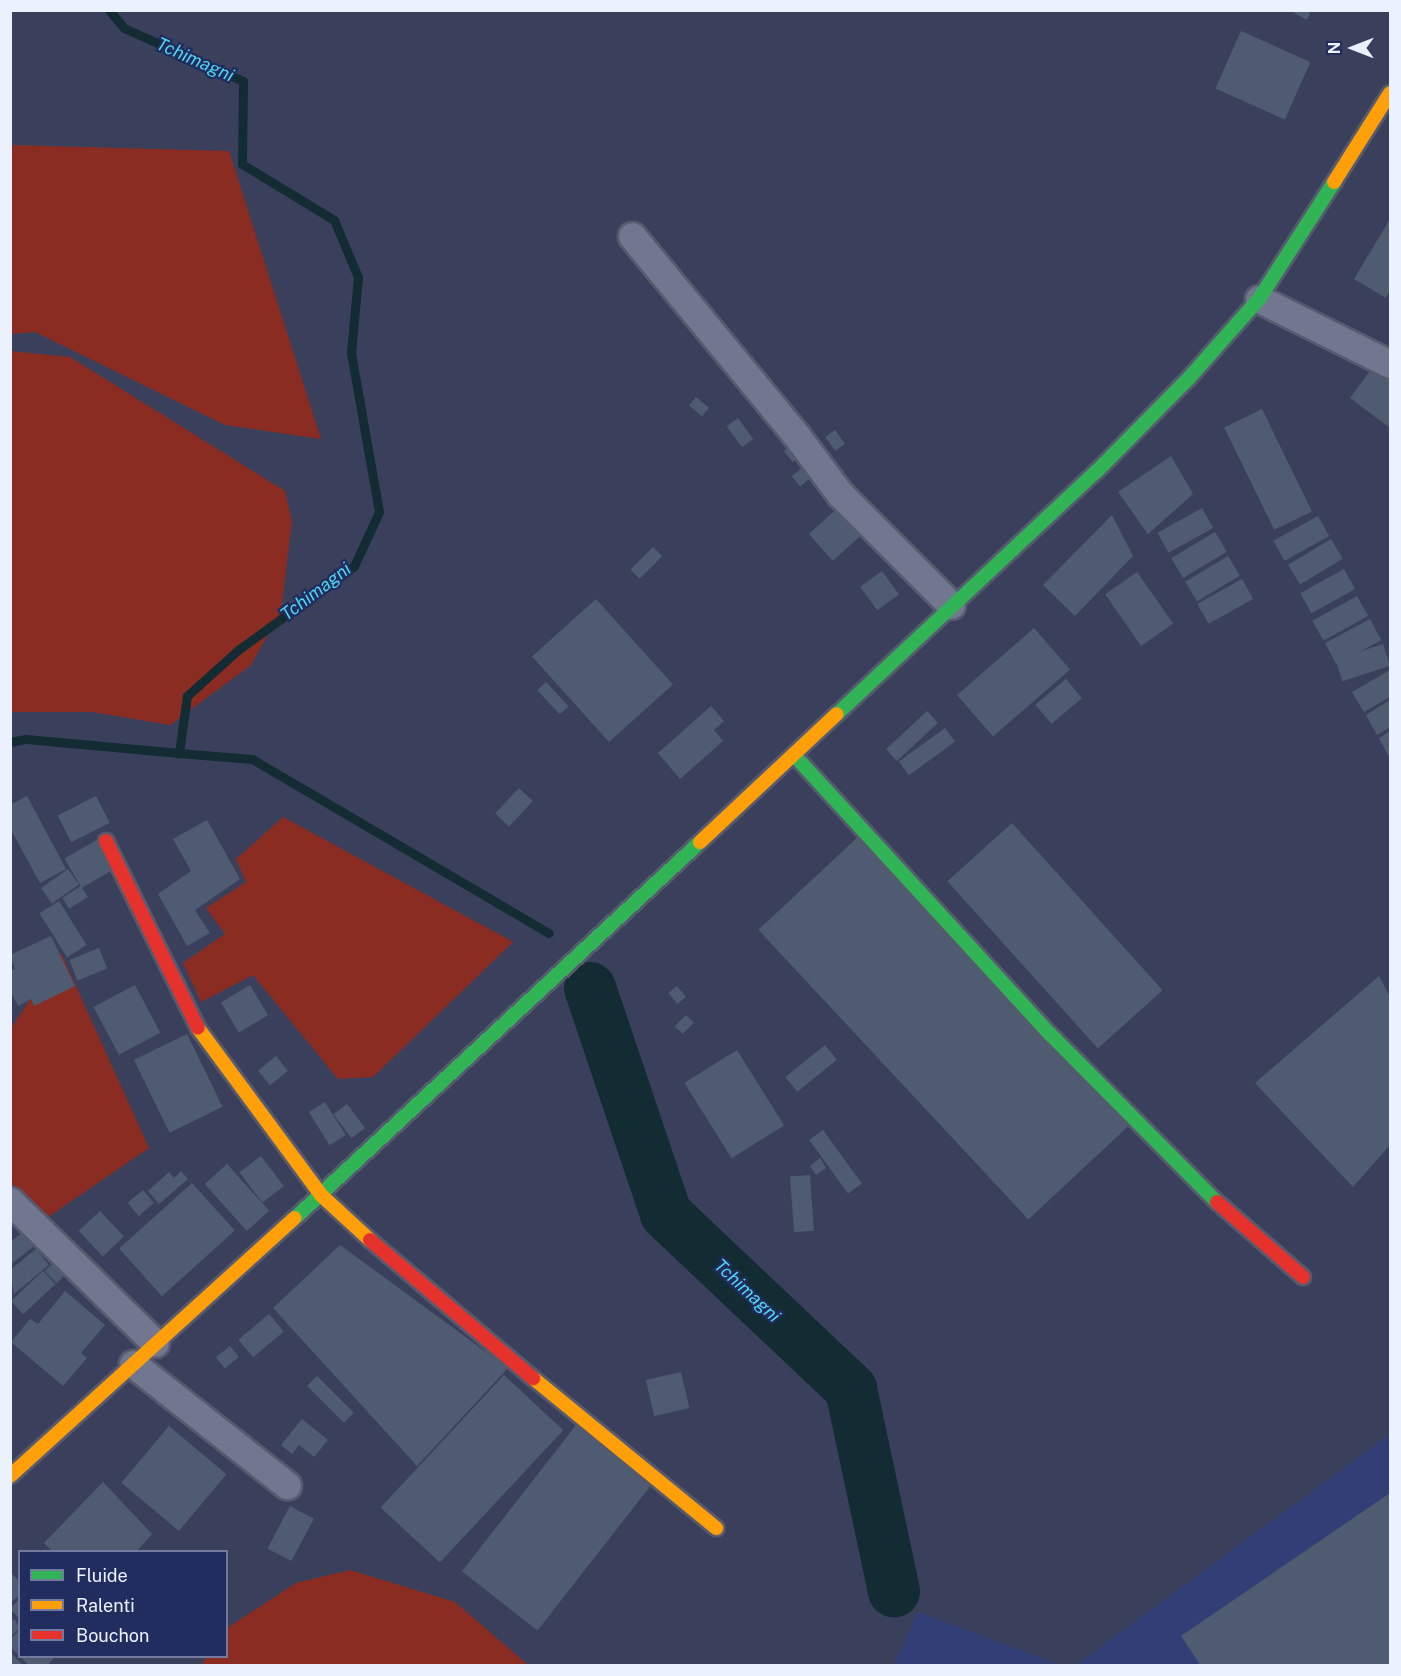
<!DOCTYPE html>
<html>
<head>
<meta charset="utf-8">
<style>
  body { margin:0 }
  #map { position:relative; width:1401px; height:1676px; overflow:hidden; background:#3a405c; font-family:"Public Sans",sans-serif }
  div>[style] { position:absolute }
  .built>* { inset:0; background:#323f76 }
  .green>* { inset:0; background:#8b2c22 }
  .stream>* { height:9px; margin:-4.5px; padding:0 4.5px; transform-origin:4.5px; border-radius:4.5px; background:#132c33 }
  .river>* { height:52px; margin:-26px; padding:0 26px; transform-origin:26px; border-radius:26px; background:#132c33 }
  .building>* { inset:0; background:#4f5b71; transform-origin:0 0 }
  .roads { filter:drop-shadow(2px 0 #565a6e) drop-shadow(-2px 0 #565a6e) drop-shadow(0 2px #565a6e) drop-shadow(0 -2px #565a6e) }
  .street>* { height:27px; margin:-13.5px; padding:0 13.5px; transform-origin:13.5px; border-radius:13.5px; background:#71778e }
  .fast>* { height:14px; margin:-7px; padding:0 7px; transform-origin:7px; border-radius:7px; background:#30b455 }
  .slow>* { height:14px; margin:-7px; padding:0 7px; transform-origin:7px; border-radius:7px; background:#ff9f0a }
  .jam>* { height:14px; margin:-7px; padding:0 7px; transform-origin:7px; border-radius:7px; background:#e5322d }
  span { translate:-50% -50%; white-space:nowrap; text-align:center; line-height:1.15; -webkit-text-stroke:4.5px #212c5f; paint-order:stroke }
  .water-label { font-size:18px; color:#50d7ef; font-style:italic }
  .frame { position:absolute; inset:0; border:12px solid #ecf1fe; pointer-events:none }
  .legend { position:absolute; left:18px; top:1550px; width:210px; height:108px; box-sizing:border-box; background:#212c5f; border:2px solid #727b9f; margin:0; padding:8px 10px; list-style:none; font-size:18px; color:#ecf1fe }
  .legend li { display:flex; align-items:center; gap:12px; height:30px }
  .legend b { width:30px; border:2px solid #727b9f }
  .north { position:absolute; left:1323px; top:18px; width:60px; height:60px; -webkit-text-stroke:4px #212c5f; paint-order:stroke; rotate:270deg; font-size:16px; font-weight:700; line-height:24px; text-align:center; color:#ecf1fe }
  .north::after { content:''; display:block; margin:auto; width:21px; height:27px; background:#ecf1fe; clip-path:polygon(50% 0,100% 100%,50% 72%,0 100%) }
</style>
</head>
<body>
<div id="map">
  <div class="built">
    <div style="clip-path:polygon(1390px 1434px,1390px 1665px,1076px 1665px)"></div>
    <div style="clip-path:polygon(918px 1612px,1060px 1665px,894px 1665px)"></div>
  </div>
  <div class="green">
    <div style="clip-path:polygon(11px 145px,229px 151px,321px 439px,225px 425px,35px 332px,11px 334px)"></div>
    <div style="clip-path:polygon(11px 351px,70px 357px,285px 491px,292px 521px,281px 611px,251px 665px,170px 725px,92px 712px,11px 712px)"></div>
    <div style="clip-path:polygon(283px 817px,513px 942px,373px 1077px,338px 1079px,253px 975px,201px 1002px,183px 963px,225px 934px,206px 908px,246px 882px,236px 859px)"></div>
    <div style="clip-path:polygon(61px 953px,149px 1148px,42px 1221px,11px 1182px,11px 1028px)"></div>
    <div style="clip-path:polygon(350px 1570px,455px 1602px,528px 1665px,202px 1665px,206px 1657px,226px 1656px,227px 1628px,296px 1583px)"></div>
  </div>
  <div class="stream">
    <div style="left:109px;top:10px;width:23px;rotate:50deg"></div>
    <div style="left:124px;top:28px;width:130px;rotate:24deg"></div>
    <div style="left:243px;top:81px;width:83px;rotate:90.7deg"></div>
    <div style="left:242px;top:164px;width:108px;rotate:31.3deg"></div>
    <div style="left:334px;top:220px;width:62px;rotate:67.2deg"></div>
    <div style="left:358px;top:277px;width:76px;rotate:95.3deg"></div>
    <div style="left:351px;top:353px;width:161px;rotate:80deg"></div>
    <div style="left:379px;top:512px;width:60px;rotate:114.8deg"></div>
    <div style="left:354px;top:566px;width:143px;rotate:144.1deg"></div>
    <div style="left:238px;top:650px;width:69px;rotate:138deg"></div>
    <div style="left:187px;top:696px;width:58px;rotate:98deg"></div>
    <div style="left:179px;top:753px;width:73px;rotate:4.7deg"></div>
    <div style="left:252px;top:759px;width:344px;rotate:30.4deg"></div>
    <div style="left:10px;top:742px;width:16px;rotate:-11deg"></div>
    <div style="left:26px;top:739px;width:154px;rotate:5.2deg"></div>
  </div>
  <div class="river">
    <div style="left:590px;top:988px;width:238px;rotate:71.4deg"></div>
    <div style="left:666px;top:1214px;width:255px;rotate:43.4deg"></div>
    <div style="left:851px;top:1389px;width:207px;rotate:78deg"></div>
  </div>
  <div class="building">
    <div style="clip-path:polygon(1289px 10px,1311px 10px,1307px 20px)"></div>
    <div style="left:1241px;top:31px;width:76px;height:63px;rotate:24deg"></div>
    <div style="clip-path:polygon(1390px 219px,1390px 290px,1386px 298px,1354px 279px)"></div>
    <div style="clip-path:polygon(1372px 368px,1390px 381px,1390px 428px,1350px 398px)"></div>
    <div style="left:696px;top:397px;width:17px;height:11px;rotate:40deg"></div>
    <div style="left:1262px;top:409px;width:114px;height:42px;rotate:64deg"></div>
    <div style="left:738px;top:418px;width:26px;height:14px;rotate:54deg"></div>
    <div style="left:835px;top:430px;width:17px;height:12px;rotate:54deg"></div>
    <div style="left:794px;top:443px;width:14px;height:13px;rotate:51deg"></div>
    <div style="clip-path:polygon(1171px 456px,1193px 494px,1148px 534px,1118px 492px)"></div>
    <div style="left:812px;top:460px;width:13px;height:26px;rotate:51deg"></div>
    <div style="left:840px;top:506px;width:36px;height:42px;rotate:48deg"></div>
    <div style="left:1202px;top:508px;width:23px;height:51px;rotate:61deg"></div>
    <div style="clip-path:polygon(1112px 515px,1133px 556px,1075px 616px,1043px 585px)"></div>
    <div style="left:1318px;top:516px;width:23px;height:51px;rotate:61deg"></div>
    <div style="left:1215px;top:532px;width:23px;height:51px;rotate:59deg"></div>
    <div style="left:1331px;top:539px;width:23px;height:50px;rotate:59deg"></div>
    <div style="left:653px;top:547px;width:13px;height:32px;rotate:45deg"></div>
    <div style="left:1228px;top:556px;width:23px;height:50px;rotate:59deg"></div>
    <div style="left:1344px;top:569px;width:23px;height:50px;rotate:61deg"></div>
    <div style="left:882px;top:571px;width:29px;height:27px;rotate:54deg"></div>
    <div style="left:1137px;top:572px;width:63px;height:39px;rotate:55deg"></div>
    <div style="left:1242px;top:579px;width:23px;height:51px;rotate:61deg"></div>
    <div style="left:1357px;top:596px;width:23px;height:51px;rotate:61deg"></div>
    <div style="left:596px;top:599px;width:115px;height:86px;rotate:48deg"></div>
    <div style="left:1370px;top:619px;width:24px;height:51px;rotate:62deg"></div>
    <div style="left:1034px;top:628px;width:55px;height:102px;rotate:49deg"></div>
    <div style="left:1383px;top:644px;width:23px;height:50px;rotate:72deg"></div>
    <div style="clip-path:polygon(1390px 670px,1390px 697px,1364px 712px,1352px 692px)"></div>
    <div style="left:1066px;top:679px;width:25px;height:40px;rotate:50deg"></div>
    <div style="left:546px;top:682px;width:33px;height:12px;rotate:47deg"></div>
    <div style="clip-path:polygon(1390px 700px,1390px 727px,1377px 735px,1366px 715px)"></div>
    <div style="clip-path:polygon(711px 706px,724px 721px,714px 730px,723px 741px,680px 779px,658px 753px)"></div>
    <div style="left:927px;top:711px;width:16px;height:56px;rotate:47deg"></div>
    <div style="left:945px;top:728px;width:17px;height:57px;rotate:54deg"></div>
    <div style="clip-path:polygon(1390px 731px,1390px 759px,1379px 738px)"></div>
    <div style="left:519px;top:788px;width:19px;height:35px;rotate:43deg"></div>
    <div style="clip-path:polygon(27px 796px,66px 869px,40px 883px,10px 828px,10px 805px)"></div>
    <div style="left:96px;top:796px;width:30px;height:43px;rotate:63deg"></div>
    <div style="clip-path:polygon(207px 820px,240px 879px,195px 910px,210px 933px,187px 946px,158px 894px,191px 871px,173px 839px)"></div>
    <div style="left:1012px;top:823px;width:225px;height:87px;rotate:48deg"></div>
    <div style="left:860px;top:835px;width:396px;height:139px;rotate:47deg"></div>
    <div style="left:100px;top:838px;width:34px;height:41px;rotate:60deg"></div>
    <div style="left:68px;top:869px;width:19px;height:33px;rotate:55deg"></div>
    <div style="left:81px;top:886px;width:13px;height:22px;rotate:58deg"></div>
    <div style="left:59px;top:901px;width:52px;height:23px;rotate:58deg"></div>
    <div style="clip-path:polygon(51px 936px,75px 986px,34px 1006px,31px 999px,18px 1006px,10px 990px,10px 971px,15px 969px,10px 955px)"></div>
    <div style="left:99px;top:948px;width:22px;height:32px;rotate:68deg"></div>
    <div style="clip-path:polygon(1379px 976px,1390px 997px,1390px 1145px,1353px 1187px,1255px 1083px)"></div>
    <div style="left:135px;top:985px;width:54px;height:47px;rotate:62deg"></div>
    <div style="left:250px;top:985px;width:35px;height:34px;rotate:59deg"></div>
    <div style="left:677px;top:986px;width:14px;height:11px;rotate:51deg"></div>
    <div style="left:686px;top:1015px;width:11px;height:16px;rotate:45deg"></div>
    <div style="left:187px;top:1034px;width:81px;height:59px;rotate:64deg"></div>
    <div style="left:825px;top:1045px;width:19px;height:51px;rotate:51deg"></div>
    <div style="left:737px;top:1050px;width:89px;height:62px;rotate:58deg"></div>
    <div style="left:276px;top:1056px;width:19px;height:23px;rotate:51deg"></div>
    <div style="left:325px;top:1102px;width:39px;height:19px;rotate:58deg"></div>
    <div style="left:347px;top:1104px;width:30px;height:17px;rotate:53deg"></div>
    <div style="left:823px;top:1130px;width:66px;height:17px;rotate:54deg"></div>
    <div style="left:261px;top:1156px;width:38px;height:27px;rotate:53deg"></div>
    <div style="clip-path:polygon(820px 1158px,826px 1168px,816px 1175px,810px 1166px)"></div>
    <div style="left:227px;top:1164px;width:63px;height:30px;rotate:48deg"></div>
    <div style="clip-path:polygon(181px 1171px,188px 1179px,159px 1204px,148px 1191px,169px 1172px,174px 1178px)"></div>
    <div style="left:810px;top:1175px;width:56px;height:20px;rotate:86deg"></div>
    <div style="left:192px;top:1183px;width:64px;height:98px;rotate:48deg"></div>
    <div style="left:143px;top:1190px;width:17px;height:20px;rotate:50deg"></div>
    <div style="left:100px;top:1211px;width:35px;height:29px;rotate:47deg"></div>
    <div style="clip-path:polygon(22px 1233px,34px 1246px,10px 1265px,10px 1242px)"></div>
    <div style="clip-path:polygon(340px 1245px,508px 1368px,417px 1466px,273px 1308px)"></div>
    <div style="clip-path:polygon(36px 1249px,49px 1265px,14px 1294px,10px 1270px)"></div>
    <div style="left:56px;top:1260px;width:17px;height:16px;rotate:45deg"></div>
    <div style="left:43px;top:1271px;width:18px;height:44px;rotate:47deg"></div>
    <div style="clip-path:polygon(65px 1291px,105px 1325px,81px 1353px,87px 1358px,63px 1386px,11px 1342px,30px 1319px,38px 1324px)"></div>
    <div style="left:269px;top:1314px;width:23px;height:40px;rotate:50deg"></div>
    <div style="left:230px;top:1346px;width:14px;height:18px;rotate:51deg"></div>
    <div style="left:681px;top:1372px;width:37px;height:36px;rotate:77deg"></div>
    <div style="left:504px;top:1375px;width:81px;height:181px;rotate:43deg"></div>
    <div style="left:317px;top:1376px;width:52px;height:14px;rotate:45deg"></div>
    <div style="clip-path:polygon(302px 1419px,328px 1440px,314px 1457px,299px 1445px,292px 1454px,281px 1445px)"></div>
    <div style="left:577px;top:1424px;width:96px;height:187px;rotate:38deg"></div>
    <div style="left:169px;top:1426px;width:75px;height:74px;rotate:40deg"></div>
    <div style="clip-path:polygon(103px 1482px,152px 1534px,136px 1552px,53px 1552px,44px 1543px)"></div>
    <div style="clip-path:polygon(1390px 1493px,1390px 1666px,1201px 1666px,1181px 1636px)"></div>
    <div style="left:290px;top:1506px;width:27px;height:48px;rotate:28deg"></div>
    <div style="clip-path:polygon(10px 1572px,20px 1582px,20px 1595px,10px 1603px)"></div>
    <div style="clip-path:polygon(20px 1598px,20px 1619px,10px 1609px)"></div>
    <div style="clip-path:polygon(14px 1619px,20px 1628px,10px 1637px,10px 1622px)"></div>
    <div style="clip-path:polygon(20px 1630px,20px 1656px,10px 1647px,10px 1639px)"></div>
    <div style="clip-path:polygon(10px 1652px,24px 1666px,10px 1666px)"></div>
    <div style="clip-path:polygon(20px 1656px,51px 1656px,53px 1659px,47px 1666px,29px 1666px)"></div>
  </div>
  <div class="roads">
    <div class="street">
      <div style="left:632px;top:236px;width:258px;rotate:50.5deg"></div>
      <div style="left:796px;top:435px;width:74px;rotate:53.3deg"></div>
      <div style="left:840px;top:494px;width:157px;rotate:45deg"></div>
      <div style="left:1259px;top:299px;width:146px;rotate:26.4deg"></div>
      <div style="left:10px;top:1201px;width:203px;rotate:44.4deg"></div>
      <div style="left:133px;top:1364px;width:196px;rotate:38.2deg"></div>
    </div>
    <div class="fast">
      <div style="left:837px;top:714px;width:356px;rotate:-43.1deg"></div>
      <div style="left:1097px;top:471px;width:131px;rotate:-45.3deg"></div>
      <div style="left:1189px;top:378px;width:106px;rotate:-48.5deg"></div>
      <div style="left:1259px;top:299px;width:139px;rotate:-57.3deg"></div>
      <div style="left:794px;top:755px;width:379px;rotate:47.5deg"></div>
      <div style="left:1050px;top:1034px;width:237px;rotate:45.2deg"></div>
      <div style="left:295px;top:1218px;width:553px;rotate:-42.87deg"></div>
    </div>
    <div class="slow">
      <div style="left:1334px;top:182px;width:105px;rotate:-57.8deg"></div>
      <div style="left:700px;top:842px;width:187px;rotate:-43.1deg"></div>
      <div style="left:198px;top:1028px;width:207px;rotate:53.6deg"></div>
      <div style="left:321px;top:1195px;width:67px;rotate:42.6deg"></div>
      <div style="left:533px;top:1378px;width:237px;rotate:39.3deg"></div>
      <div style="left:10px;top:1476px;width:384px;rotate:-42.2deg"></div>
    </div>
    <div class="jam">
      <div style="left:106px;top:841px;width:208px;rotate:63.8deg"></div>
      <div style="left:1217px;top:1202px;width:114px;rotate:41.1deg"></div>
      <div style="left:370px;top:1240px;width:214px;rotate:40.3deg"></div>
    </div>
  </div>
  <div class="water-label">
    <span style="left:195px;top:60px;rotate:24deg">Tchimagni</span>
    <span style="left:316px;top:592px;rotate:-37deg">Tchimagni</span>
    <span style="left:747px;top:1291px;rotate:43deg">Tchimagni</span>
  </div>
  <div class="frame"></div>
  <ul class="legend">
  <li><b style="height:8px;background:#30b455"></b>Fluide</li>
  <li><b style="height:8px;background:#ff9f0a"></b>Ralenti</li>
  <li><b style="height:8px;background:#e5322d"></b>Bouchon</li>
  </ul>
  <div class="north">N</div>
</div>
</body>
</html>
